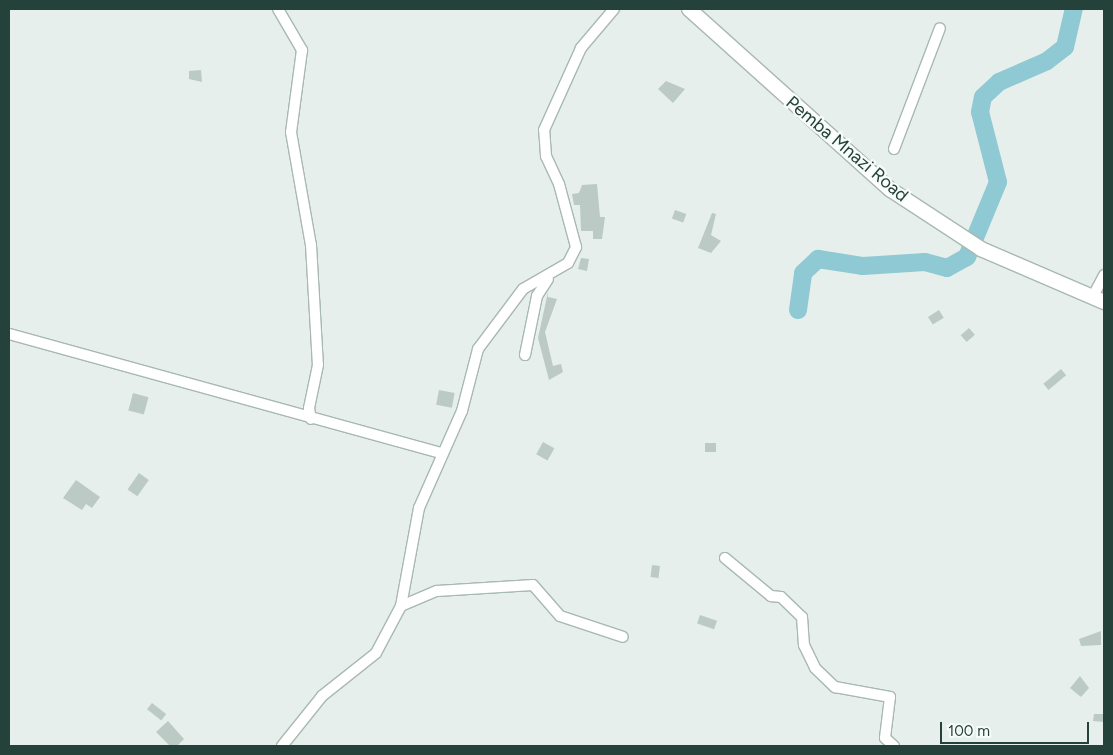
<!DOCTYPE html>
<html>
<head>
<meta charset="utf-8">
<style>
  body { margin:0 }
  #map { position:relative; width:1113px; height:755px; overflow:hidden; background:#e6efeb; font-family:Figtree,sans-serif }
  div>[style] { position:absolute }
  .river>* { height:18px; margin:-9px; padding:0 9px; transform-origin:9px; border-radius:9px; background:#8ec9d4 }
  .building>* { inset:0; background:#bbcac4; transform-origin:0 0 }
  .roads { filter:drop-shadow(1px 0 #a8b8b2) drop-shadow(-1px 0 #a8b8b2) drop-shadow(0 1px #a8b8b2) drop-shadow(0 -1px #a8b8b2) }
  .street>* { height:10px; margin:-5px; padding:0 5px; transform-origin:5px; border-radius:5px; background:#fff }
  .secondary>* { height:14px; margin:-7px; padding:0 7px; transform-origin:7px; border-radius:7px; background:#fff }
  span { translate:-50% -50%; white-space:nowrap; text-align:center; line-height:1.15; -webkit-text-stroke:4.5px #f7fbf9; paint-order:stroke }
  .street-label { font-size:18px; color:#24423a }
  .frame { position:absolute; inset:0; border:10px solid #24423a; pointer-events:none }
  .scale { position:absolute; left:940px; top:722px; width:149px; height:22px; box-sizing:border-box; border:2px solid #24423a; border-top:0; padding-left:6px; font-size:15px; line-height:18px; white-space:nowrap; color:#24423a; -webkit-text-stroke:4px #f7fbf9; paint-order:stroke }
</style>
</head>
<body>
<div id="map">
  <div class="river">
    <div style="left:798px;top:310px;width:37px;rotate:-82deg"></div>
    <div style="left:803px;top:273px;width:21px;rotate:-43deg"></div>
    <div style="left:818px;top:259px;width:46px;rotate:8.8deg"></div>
    <div style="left:863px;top:266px;width:62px;rotate:-3.7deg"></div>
    <div style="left:925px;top:262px;width:23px;rotate:15deg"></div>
    <div style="left:947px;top:268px;width:23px;rotate:-29deg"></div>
    <div style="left:967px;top:257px;width:81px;rotate:-67.5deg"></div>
    <div style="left:998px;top:182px;width:72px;rotate:-104.4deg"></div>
    <div style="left:980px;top:112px;width:15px;rotate:-79deg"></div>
    <div style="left:983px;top:97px;width:22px;rotate:-43deg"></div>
    <div style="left:999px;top:82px;width:52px;rotate:-23.6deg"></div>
    <div style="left:1047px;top:61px;width:23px;rotate:-38deg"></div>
    <div style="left:1065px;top:47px;width:39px;rotate:-77deg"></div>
  </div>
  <div class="building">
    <div style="clip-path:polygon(201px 70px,202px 82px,189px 79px,189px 71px)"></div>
    <div style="clip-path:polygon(666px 81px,685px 89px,673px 103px,658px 89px)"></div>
    <div style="clip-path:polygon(597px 184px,600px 217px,605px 217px,602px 239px,593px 239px,593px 231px,581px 231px,580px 205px,574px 205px,572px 194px,579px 193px,582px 185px)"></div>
    <div style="left:675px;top:210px;width:12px;height:9px;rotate:20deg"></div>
    <div style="clip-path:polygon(712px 213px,716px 214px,711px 235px,721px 241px,711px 253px,698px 248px)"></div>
    <div style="clip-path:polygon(581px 258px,589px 259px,587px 271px,578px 269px)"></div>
    <div style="clip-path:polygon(548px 292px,548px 297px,557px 299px,545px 332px,553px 366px,561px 364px,563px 372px,549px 380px,538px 338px)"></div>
    <div style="left:939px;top:310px;width:9px;height:13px;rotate:58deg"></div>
    <div style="left:969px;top:328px;width:9px;height:11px;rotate:49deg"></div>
    <div style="left:1061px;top:369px;width:8px;height:23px;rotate:50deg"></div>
    <div style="left:439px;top:390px;width:16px;height:15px;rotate:11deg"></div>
    <div style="left:133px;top:393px;width:16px;height:18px;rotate:15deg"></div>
    <div style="left:543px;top:442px;width:13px;height:14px;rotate:29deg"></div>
    <div style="left:705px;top:443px;width:11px;height:9px"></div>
    <div style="left:139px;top:473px;width:12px;height:20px;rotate:35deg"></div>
    <div style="clip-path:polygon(76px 480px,100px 497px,92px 508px,86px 504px,82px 510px,63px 498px)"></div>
    <div style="left:652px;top:565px;width:8px;height:12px;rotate:7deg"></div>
    <div style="left:700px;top:615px;width:18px;height:9px;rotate:19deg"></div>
    <div style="clip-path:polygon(1101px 631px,1101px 645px,1081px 646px,1079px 639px)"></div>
    <div style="clip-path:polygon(1080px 676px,1089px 688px,1081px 697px,1070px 688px)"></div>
    <div style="left:152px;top:703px;width:18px;height:8px;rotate:38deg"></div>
    <div style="clip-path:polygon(1094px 714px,1104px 714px,1104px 722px,1093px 721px)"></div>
    <div style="clip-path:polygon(168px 721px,184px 739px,177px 746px,170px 746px,156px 732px)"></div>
  </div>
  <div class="roads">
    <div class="street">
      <div style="left:278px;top:9px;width:48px;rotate:59.7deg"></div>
      <div style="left:302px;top:50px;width:83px;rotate:97.6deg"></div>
      <div style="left:291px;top:132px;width:115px;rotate:80deg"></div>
      <div style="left:311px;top:245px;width:120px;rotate:86.7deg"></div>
      <div style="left:318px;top:365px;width:44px;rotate:101.8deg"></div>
      <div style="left:309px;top:408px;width:11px;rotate:80deg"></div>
      <div style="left:894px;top:149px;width:129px;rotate:-69.2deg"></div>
      <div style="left:1092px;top:298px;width:26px;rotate:-62deg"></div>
      <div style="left:9px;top:334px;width:449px;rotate:15.4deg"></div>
      <div style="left:525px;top:355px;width:60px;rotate:-78.5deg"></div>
      <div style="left:537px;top:296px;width:20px;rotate:-57deg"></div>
      <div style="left:725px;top:558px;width:60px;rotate:39.6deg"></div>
      <div style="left:771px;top:596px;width:10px;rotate:6deg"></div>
      <div style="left:781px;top:597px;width:29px;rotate:44deg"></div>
      <div style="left:802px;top:617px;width:28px;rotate:86deg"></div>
      <div style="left:804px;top:645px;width:25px;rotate:64deg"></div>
      <div style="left:815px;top:668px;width:28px;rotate:44deg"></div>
      <div style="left:835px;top:687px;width:56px;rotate:10.3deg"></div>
      <div style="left:890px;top:697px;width:41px;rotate:97deg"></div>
      <div style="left:885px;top:738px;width:12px;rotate:42deg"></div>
      <div style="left:401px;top:606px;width:39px;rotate:-23deg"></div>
      <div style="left:437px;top:591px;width:96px;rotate:-3.6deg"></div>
      <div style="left:533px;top:585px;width:41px;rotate:48.9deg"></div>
      <div style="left:560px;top:616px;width:66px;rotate:18.4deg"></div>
      <div style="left:282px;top:746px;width:64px;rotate:-51.3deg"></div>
      <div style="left:322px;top:696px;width:69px;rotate:-38.5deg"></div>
      <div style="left:376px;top:653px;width:53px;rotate:-62deg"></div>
      <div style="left:401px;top:606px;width:100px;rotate:-79.6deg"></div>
      <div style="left:419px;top:508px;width:106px;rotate:-66.1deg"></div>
      <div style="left:462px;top:411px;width:64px;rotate:-75.5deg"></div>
      <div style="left:478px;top:349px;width:75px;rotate:-53.1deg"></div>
      <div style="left:523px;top:289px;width:52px;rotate:-30deg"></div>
      <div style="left:568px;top:263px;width:18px;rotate:-63deg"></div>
      <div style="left:576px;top:247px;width:65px;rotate:-105.1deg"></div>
      <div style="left:559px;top:184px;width:31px;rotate:-115deg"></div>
      <div style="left:546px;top:156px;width:26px;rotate:-94deg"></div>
      <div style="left:544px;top:130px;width:90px;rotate:-65.7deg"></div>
      <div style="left:581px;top:48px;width:51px;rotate:-49.8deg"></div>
    </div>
    <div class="secondary">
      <div style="left:689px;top:9px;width:271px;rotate:41.9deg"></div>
      <div style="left:891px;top:190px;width:108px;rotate:33.2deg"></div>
      <div style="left:981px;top:249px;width:134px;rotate:23.3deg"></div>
    </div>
  </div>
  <div class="street-label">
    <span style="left:847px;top:149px;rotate:40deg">Pemba Mnazi Road</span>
  </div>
  <div class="frame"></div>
  <div class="scale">100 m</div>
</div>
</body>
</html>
